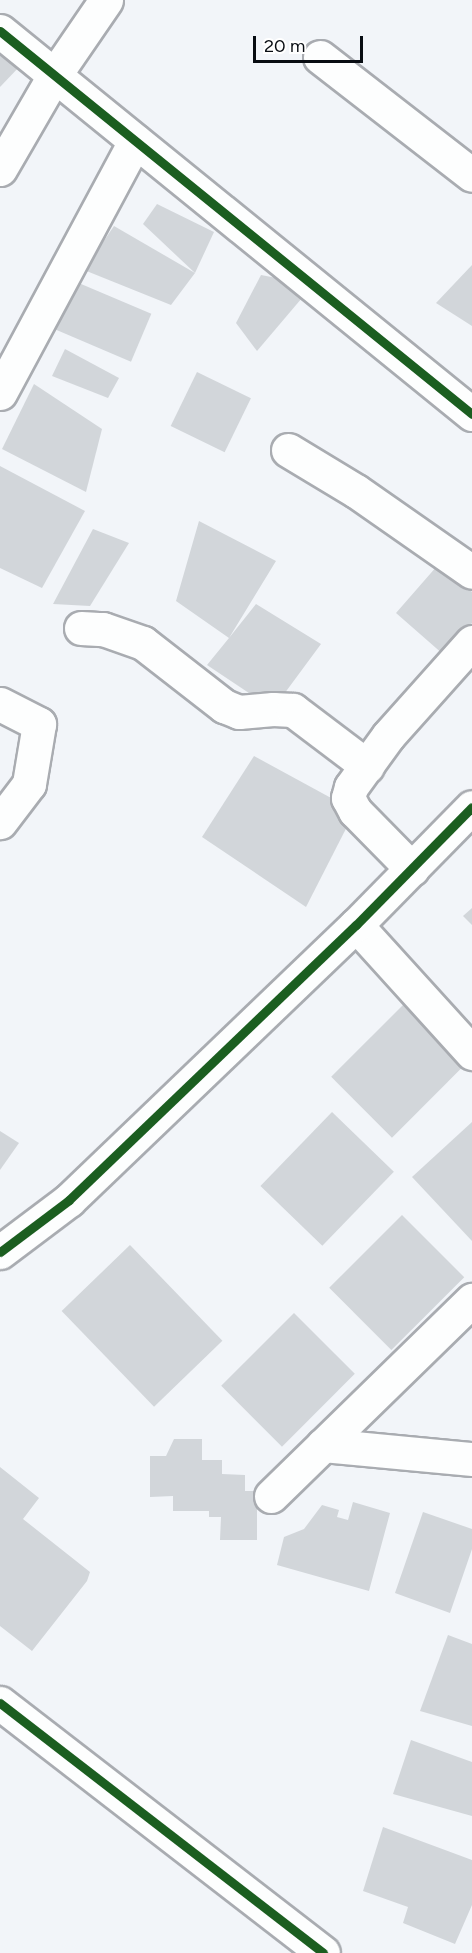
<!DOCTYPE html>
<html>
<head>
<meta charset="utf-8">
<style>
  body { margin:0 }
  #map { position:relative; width:472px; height:1953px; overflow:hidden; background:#f2f5f9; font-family:Figtree,sans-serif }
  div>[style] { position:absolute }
  .building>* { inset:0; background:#d2d6da; transform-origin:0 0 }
  .roads { filter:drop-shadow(2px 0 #a9acb1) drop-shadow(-2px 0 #a9acb1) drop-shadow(0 2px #a9acb1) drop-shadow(0 -2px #a9acb1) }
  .minor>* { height:33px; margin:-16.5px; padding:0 16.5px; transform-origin:16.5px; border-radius:16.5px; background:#fdfefe }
  .cycleway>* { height:9px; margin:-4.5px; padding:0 4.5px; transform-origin:4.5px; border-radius:4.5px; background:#1b5e20 }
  span { translate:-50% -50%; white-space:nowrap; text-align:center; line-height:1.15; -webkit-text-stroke:4.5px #fff; paint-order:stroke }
  .scale { position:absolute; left:253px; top:36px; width:110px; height:27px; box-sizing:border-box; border:3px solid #080c12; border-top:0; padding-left:8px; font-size:18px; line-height:21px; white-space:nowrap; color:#080c12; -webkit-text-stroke:4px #fff; paint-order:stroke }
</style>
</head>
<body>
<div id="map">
  <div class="building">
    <div style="clip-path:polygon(0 52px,21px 65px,0 87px)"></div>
    <div style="clip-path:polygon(157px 204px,214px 232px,195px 273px,143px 224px)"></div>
    <div style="clip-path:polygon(114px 226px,195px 273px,171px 305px,84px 270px)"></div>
    <div style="clip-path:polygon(472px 265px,472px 326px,436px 303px)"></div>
    <div style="clip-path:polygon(261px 275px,313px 285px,257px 351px,236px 323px)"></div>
    <div style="left:74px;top:281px;width:84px;height:52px;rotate:23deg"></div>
    <div style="clip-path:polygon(65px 349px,119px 378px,108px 398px,52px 376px)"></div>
    <div style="left:197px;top:372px;width:60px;height:60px;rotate:26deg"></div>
    <div style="clip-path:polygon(34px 384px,102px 429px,86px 492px,2px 449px)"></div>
    <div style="clip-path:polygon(0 466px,85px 511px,42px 588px,0 568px)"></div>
    <div style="clip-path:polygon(199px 521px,276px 561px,229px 638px,256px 604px,321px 644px,273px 709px,207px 665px,229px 638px,176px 601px)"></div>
    <div style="clip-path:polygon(93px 529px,129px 543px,90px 606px,53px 604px)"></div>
    <div style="clip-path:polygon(444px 558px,472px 586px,469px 589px,472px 592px,472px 623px,444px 655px,396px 613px)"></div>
    <div style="clip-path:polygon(254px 756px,355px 811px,306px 907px,202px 837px)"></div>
    <div style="clip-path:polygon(472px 908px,472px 925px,463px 916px)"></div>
    <div style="left:404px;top:1004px;width:86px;height:103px;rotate:45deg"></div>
    <div style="left:332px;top:1112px;width:86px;height:103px;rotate:44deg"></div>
    <div style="clip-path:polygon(472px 1122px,472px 1241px,412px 1177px)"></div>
    <div style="clip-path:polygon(0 1131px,19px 1143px,0 1170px)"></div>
    <div style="left:402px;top:1215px;width:88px;height:103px;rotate:45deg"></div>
    <div style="left:130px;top:1245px;width:133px;height:95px;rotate:46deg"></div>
    <div style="left:294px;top:1313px;width:86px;height:103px;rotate:45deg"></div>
    <div style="clip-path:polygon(174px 1439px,202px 1439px,202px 1460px,222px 1460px,222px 1474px,245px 1475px,245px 1491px,257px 1491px,257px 1540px,220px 1540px,221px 1517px,209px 1517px,209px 1511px,173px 1511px,173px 1496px,150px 1497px,150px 1456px,166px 1456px)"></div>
    <div style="clip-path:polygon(0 1467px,39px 1498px,23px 1519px,90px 1572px,87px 1581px,32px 1651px,0 1626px)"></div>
    <div style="clip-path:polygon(353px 1502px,390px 1513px,369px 1591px,277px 1565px,284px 1537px,304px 1529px,322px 1505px,339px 1510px,337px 1517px,348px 1520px)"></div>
    <div style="clip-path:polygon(423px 1512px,472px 1529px,472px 1549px,450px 1613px,395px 1593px)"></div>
    <div style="clip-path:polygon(448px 1635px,472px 1644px,472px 1726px,420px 1711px)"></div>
    <div style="clip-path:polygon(411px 1740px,472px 1762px,472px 1816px,393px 1794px)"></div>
    <div style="clip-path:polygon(383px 1827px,472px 1860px,472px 1905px,455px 1944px,403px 1923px,408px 1907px,363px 1891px)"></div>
  </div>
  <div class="roads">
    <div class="minor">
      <div style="left:0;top:31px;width:608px;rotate:39.06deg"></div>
      <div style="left:320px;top:57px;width:192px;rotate:37.8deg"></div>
      <div style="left:0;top:169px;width:108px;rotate:-59.9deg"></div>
      <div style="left:54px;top:76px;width:92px;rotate:-55.6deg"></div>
      <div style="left:0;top:393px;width:286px;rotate:-61.8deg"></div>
      <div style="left:288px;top:450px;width:79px;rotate:31.1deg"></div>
      <div style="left:356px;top:491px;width:141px;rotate:34.9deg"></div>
      <div style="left:81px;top:628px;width:22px;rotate:3deg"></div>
      <div style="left:103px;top:629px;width:42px;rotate:19.3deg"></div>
      <div style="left:143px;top:643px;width:103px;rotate:37.9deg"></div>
      <div style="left:224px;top:706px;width:16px;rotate:22deg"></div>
      <div style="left:239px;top:712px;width:34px;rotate:-5deg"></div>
      <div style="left:273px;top:709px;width:20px;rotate:3deg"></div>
      <div style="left:293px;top:710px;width:93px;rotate:37.1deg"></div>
      <div style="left:0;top:704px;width:44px;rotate:27.1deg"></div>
      <div style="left:39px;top:724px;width:61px;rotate:99.5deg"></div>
      <div style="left:29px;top:784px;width:48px;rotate:127.3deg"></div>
      <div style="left:412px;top:869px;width:81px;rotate:-134.5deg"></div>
      <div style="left:355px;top:811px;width:15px;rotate:-118deg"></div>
      <div style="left:348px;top:798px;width:11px;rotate:-75deg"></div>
      <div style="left:351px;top:787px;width:63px;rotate:-54deg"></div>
      <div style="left:388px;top:736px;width:126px;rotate:-48.2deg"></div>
      <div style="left:356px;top:925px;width:173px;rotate:47.8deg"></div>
      <div style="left:0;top:1252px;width:86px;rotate:-37deg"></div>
      <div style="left:69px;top:1200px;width:397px;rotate:-43.8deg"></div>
      <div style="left:356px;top:925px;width:165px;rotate:-45.5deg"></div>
      <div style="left:323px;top:1445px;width:150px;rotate:5.4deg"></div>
      <div style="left:271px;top:1496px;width:281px;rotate:-44.3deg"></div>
      <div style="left:0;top:1703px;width:408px;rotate:37.7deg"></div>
    </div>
  </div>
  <div class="cycleway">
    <div style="left:0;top:31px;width:608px;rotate:39.06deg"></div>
    <div style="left:0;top:1252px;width:86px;rotate:-37deg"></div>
    <div style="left:69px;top:1200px;width:397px;rotate:-43.8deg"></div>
    <div style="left:356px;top:925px;width:165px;rotate:-45.5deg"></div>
    <div style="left:0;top:1703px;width:408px;rotate:37.7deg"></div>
  </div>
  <div class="scale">20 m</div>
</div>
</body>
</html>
